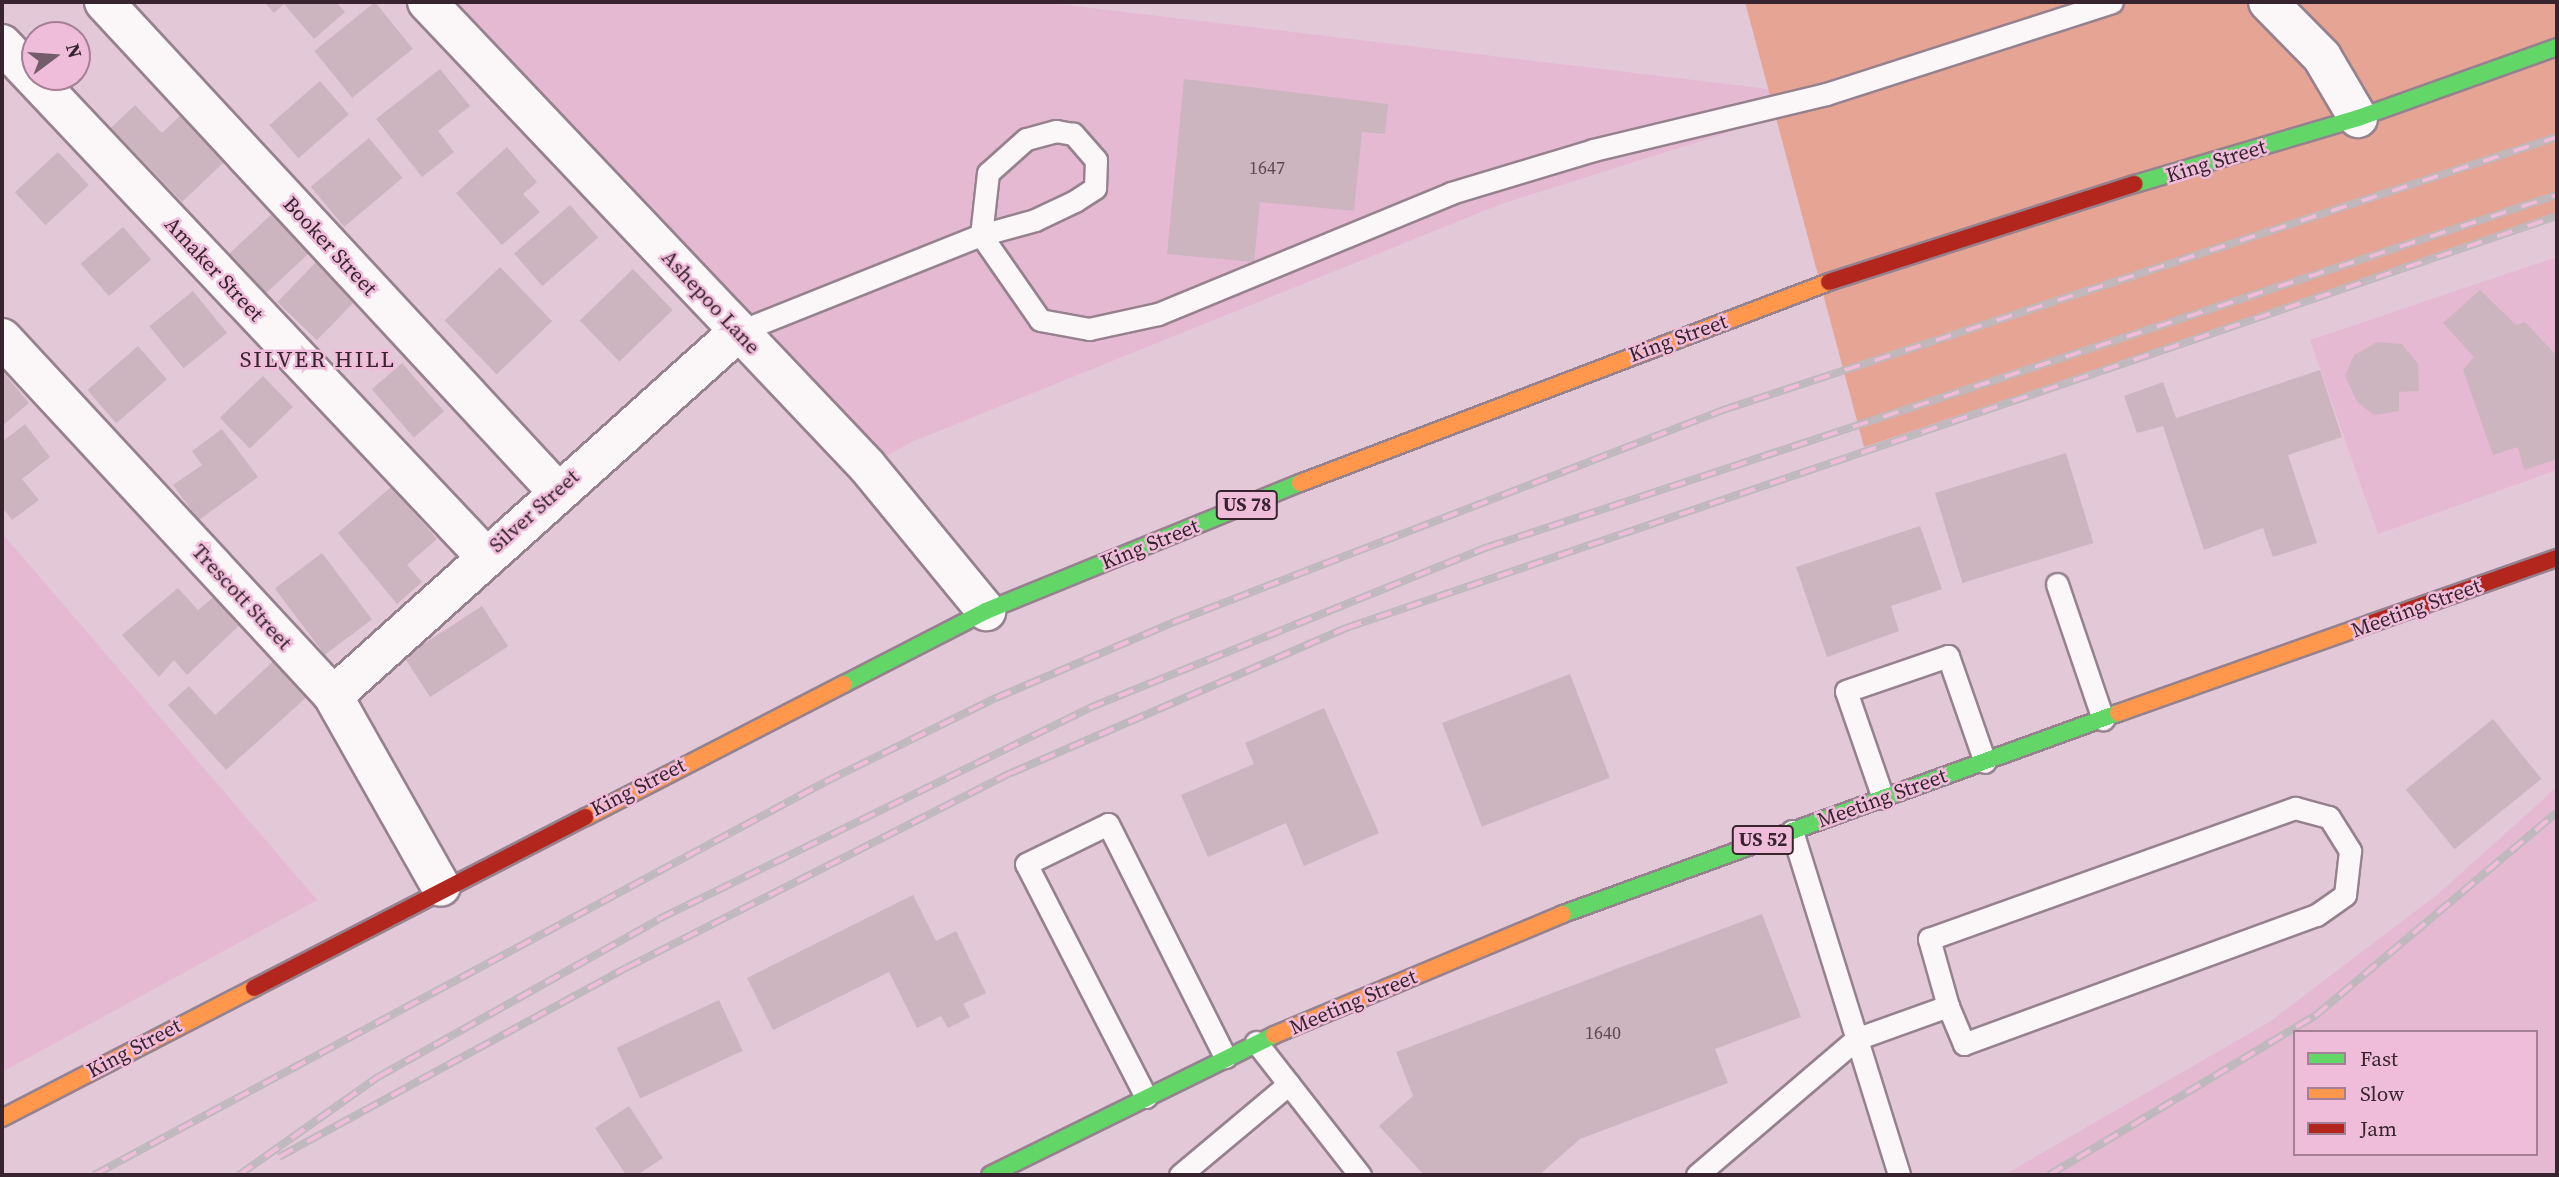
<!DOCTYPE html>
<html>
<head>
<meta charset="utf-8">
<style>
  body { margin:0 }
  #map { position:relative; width:2559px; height:1177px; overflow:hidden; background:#e3c8d8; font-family:"Source Serif 4",serif }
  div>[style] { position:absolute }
  .built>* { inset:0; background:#e5b9d2 }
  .green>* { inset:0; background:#e6a494 }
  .building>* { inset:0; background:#ccb5be; transform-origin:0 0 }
  .roads { filter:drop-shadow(2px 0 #96828e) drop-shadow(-2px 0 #96828e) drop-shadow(0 2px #96828e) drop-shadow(0 -2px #96828e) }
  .lane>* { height:21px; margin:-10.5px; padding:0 10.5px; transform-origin:10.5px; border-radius:10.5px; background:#fbf7f9 }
  .street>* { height:38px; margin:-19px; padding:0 19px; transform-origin:19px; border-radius:19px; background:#fbf7f9 }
  .fast>* { height:16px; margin:-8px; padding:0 8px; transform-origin:8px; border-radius:8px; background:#63d668 }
  .slow>* { height:16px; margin:-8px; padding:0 8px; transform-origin:8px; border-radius:8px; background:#ff974d }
  .jam>* { height:16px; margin:-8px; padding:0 8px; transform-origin:8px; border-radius:8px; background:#b3261e }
  .rail>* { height:8px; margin-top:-4px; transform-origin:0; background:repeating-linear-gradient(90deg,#efbcd9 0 16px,#bfb8bc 0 32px); box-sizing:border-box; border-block:2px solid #bfb8bc }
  span { translate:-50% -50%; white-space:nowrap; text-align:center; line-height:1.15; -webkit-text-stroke:5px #efbcd9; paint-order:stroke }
  .number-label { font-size:18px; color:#5d4954 }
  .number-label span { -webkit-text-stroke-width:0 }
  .shield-label span { padding:2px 5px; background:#efbcd9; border:2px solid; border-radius:5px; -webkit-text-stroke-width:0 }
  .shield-label { font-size:19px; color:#37242f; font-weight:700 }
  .street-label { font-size:21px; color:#37242f }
  .neighbourhood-label { font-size:23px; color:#37242f; letter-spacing:2px }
  .frame { position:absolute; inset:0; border:4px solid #37242f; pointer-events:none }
  .legend { position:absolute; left:2293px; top:1030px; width:245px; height:126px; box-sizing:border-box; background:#efbcd9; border:2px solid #a57f95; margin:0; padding:9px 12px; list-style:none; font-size:21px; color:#37242f }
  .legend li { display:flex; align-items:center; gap:14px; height:35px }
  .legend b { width:35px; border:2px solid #a57f95 }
  .north { position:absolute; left:21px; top:21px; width:70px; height:70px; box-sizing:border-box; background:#efbcd9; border:2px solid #a57f95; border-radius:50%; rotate:74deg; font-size:19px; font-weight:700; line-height:28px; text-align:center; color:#37242f }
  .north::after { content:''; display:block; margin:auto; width:24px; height:32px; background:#735d6a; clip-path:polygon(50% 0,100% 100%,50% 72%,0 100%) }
</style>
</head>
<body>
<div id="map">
  <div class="built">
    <div style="clip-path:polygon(422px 2px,1041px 2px,1769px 89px,1777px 117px,1501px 204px,914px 441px,867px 466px)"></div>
    <div style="clip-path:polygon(2557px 257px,2557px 470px,2378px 534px,2310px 340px)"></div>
    <div style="clip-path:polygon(2px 533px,317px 900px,2px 1072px)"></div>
    <div style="clip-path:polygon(evenodd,2557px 787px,2557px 1175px,2004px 1175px,2271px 1021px,2438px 894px,2557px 787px,2295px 1032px,2536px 1032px,2536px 1154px,2295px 1154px,2295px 1032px)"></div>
  </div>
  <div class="green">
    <div style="clip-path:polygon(1745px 2px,2557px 2px,2557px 216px,1864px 447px)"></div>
  </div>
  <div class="building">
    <div style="clip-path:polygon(264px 2px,336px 2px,345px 12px,314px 39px,284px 4px,274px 13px)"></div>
    <div style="left:375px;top:2px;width:60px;height:78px;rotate:51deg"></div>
    <div style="clip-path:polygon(440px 69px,470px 106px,438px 131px,454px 152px,422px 177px,376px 119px)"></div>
    <div style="clip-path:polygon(1184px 79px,1388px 104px,1385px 134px,1362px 132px,1354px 211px,1260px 202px,1254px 262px,1167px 254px)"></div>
    <div style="left:320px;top:81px;width:44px;height:67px;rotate:49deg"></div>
    <div style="clip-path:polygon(135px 105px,162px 133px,180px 116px,224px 162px,182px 202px,111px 128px)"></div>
    <div style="left:369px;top:138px;width:52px;height:76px;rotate:50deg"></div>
    <div style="clip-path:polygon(507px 147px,537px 182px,523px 194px,540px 212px,502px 245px,456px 193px)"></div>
    <div style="left:58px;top:152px;width:45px;height:59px;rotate:47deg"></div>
    <div style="left:570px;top:205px;width:43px;height:74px;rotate:49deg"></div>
    <div style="left:274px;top:212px;width:54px;height:62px;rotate:47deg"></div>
    <div style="left:123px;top:227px;width:43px;height:56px;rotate:49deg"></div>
    <div style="left:317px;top:261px;width:55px;height:57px;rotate:44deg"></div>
    <div style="left:500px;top:267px;width:75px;height:77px;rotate:46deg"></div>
    <div style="left:633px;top:269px;width:57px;height:74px;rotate:46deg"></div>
    <div style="clip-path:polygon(2480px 290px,2516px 325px,2525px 322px,2557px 356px,2557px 459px,2524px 470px,2518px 447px,2493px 455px,2463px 370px,2474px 357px,2443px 323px)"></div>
    <div style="left:193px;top:291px;width:54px;height:56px;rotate:51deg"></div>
    <div style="clip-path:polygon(2377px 342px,2402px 344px,2418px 364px,2419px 391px,2399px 392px,2399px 411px,2374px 415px,2357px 402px,2345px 376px,2354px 355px)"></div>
    <div style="left:138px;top:346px;width:44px;height:67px;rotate:49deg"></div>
    <div style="left:402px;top:363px;width:64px;height:40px;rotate:49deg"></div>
    <div style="clip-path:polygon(2320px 370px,2342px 437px,2288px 455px,2317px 543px,2273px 557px,2263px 528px,2204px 550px,2163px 426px,2137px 433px,2124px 396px,2163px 382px,2176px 418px)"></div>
    <div style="clip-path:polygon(2px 371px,29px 403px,2px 426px)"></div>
    <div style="left:263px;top:376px;width:43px;height:60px;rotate:46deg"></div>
    <div style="clip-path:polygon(25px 424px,50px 457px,22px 479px,39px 500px,12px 520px,2px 507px,2px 442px)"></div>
    <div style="clip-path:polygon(222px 429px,258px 477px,199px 520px,173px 485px,202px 465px,192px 451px)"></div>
    <div style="left:2066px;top:453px;width:94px;height:137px;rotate:73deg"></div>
    <div style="clip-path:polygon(391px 487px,437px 539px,407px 565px,422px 582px,397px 604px,338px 533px)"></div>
    <div style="clip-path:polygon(1920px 526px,1942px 589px,1891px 606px,1899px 631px,1827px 657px,1796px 567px)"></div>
    <div style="left:322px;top:553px;width:83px;height:59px;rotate:53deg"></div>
    <div style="clip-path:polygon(178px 588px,198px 610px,222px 590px,247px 618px,187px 675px,174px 660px,159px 677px,122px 635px)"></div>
    <div style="left:482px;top:606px;width:48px;height:93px;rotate:57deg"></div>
    <div style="clip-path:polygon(278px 657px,311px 693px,226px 770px,168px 705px,189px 686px,215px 715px)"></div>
    <div style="left:1570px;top:674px;width:111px;height:137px;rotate:69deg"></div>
    <div style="clip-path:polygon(1324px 708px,1379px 833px,1304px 866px,1286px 823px,1208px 857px,1181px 795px,1254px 764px,1245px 743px)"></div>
    <div style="left:2493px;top:719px;width:77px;height:112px;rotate:51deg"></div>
    <div style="clip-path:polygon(913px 895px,936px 941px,956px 931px,986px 993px,963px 1004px,970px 1017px,948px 1028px,941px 1016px,917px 1028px,889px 972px,773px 1030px,747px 978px)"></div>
    <div style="clip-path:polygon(1762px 914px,1801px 1017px,1715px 1049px,1728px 1083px,1580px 1139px,1539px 1175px,1424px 1175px,1379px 1126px,1413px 1096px,1396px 1052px)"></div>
    <div style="left:719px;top:1000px;width:56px;height:113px;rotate:65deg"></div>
    <div style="clip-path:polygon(629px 1106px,663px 1158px,637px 1175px,626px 1175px,595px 1128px)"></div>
  </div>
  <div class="roads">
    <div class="lane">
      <div style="left:738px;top:332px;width:262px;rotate:-21.8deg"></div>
      <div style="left:981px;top:235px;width:56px;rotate:-15.5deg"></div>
      <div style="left:1035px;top:220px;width:44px;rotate:-25.4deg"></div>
      <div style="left:1075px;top:201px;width:24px;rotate:-33deg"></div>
      <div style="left:1095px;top:188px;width:28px;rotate:-88deg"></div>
      <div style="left:1096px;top:160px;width:35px;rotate:-131deg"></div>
      <div style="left:1073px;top:134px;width:17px;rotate:-170deg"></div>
      <div style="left:1056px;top:131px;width:31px;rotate:165deg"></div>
      <div style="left:1026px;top:139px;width:51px;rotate:138.2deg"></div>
      <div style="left:988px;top:173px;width:62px;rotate:96.4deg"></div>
      <div style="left:981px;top:235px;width:103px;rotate:55.2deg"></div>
      <div style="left:1040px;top:320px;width:50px;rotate:10.4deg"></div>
      <div style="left:1089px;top:329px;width:71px;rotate:-12.3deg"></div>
      <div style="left:1158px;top:314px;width:317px;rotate:-22.4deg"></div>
      <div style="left:1451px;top:193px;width:148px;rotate:-16.8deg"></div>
      <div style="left:1593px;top:150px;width:240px;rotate:-13.5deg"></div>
      <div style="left:1826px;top:94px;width:300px;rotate:-17.8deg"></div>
      <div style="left:2057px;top:584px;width:143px;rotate:71.2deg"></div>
      <div style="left:1883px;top:798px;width:113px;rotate:-109.1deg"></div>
      <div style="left:1846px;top:691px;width:108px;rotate:-18.9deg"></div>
      <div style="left:1948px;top:656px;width:112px;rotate:70.8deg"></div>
      <div style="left:1792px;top:831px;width:360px;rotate:72.7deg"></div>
      <div style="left:1256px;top:1042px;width:169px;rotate:52deg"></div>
      <div style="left:1146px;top:1097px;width:262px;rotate:-117.2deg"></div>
      <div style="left:1026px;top:864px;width:91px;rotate:-26deg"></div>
      <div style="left:1108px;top:824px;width:261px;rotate:63.3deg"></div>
      <div style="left:1180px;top:1175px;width:142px;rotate:-39.9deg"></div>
      <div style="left:1697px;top:1175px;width:209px;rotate:-40.5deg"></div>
      <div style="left:1856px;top:1039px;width:98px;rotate:-19.7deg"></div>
      <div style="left:1948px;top:1006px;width:70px;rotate:-105.8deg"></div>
      <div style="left:1929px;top:939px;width:389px;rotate:-19.7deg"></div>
      <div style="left:2295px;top:808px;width:35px;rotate:15deg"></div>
      <div style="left:2329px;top:817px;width:40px;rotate:58deg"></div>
      <div style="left:2350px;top:851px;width:44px;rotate:96.5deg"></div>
      <div style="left:2345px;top:895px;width:35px;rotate:145deg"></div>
      <div style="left:2316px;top:915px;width:375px;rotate:159.9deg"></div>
      <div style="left:1964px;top:1044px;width:41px;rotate:-112.8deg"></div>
    </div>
    <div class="street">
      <div style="left:104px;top:2px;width:665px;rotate:47.19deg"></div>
      <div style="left:427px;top:2px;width:639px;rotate:46.52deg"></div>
      <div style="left:867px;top:466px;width:188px;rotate:50.6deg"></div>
      <div style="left:2268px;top:2px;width:77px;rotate:45.5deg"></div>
      <div style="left:2322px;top:57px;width:71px;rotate:59.5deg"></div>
      <div style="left:2px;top:44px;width:702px;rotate:46.67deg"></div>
      <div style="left:2px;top:338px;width:488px;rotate:47.2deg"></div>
      <div style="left:333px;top:696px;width:219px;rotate:60.5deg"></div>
      <div style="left:333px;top:696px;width:545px;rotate:-41.95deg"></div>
    </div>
    <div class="fast">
      <div style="left:2135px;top:184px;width:233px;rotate:-16.5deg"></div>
      <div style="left:2358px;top:118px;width:211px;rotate:-19.6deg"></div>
      <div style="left:844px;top:684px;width:160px;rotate:-27.2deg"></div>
      <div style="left:986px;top:611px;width:339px;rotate:-22.2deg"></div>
      <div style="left:1563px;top:914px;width:590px;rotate:-19.91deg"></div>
      <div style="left:990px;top:1175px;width:317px;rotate:-26.2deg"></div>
    </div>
    <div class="slow">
      <div style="left:1300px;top:483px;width:566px;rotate:-20.8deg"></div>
      <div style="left:2118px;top:713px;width:269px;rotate:-19.5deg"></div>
      <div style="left:586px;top:817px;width:290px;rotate:-27.3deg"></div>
      <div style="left:1274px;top:1035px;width:313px;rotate:-22.7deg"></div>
      <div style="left:2px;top:1118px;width:284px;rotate:-27.3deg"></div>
    </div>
    <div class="jam">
      <div style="left:1829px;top:282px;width:321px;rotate:-17.8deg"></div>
      <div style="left:2372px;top:623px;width:196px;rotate:-19.4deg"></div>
      <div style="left:254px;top:988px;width:373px;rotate:-27.3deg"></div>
    </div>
  </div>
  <div class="rail">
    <div style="left:279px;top:1157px;width:395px;rotate:-28.6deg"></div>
    <div style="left:626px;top:968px;width:432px;rotate:-26.9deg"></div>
    <div style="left:1011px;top:773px;width:365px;rotate:-23.4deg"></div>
    <div style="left:1346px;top:628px;width:1279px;rotate:-18.79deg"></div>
    <div style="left:94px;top:1175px;width:830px;rotate:-28.26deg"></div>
    <div style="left:825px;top:782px;width:191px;rotate:-26.2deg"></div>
    <div style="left:996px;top:698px;width:194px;rotate:-23.1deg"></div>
    <div style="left:1174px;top:622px;width:589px;rotate:-21.11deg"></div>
    <div style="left:1723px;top:410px;width:878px;rotate:-18.13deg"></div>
    <div style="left:239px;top:1175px;width:170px;rotate:-35.2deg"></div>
    <div style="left:378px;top:1077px;width:322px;rotate:-29.3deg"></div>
    <div style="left:659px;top:919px;width:479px;rotate:-26.1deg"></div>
    <div style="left:1089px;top:708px;width:430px;rotate:-22deg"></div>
    <div style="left:1488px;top:547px;width:1125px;rotate:-18.23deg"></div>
    <div style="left:2049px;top:1175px;width:310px;rotate:-30.9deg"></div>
    <div style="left:2315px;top:1016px;width:317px;rotate:-40.1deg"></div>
  </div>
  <div class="number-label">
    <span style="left:1267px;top:168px">1647</span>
    <span style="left:1603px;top:1033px">1640</span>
  </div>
  <div class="shield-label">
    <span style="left:1247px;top:505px">US 78</span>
    <span style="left:1763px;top:840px">US 52</span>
  </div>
  <div class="street-label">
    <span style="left:2216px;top:161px;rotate:-17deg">King Street</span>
    <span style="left:330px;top:246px;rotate:47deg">Booker Street</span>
    <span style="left:214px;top:269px;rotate:47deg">Amaker Street</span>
    <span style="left:711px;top:302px;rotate:47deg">Ashepoo Lane</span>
    <span style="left:1678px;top:338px;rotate:-20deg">King Street</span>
    <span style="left:534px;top:511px;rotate:-42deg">Silver Street</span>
    <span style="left:1150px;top:544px;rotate:-22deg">King Street</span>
    <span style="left:242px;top:597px;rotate:47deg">Trescott Street</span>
    <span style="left:2416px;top:608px;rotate:-20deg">Meeting Street</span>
    <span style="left:638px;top:787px;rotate:-27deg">King Street</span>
    <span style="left:1882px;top:798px;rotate:-20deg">Meeting Street</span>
    <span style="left:1353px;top:1002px;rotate:-23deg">Meeting Street</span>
    <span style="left:134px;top:1048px;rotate:-28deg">King Street</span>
  </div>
  <div class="neighbourhood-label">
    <span style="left:318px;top:359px">SILVER HILL</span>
  </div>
  <div class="frame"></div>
  <ul class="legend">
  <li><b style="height:9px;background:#63d668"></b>Fast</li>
  <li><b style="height:9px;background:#ff974d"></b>Slow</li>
  <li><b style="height:9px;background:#b3261e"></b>Jam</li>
  </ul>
  <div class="north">N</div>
</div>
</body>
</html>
